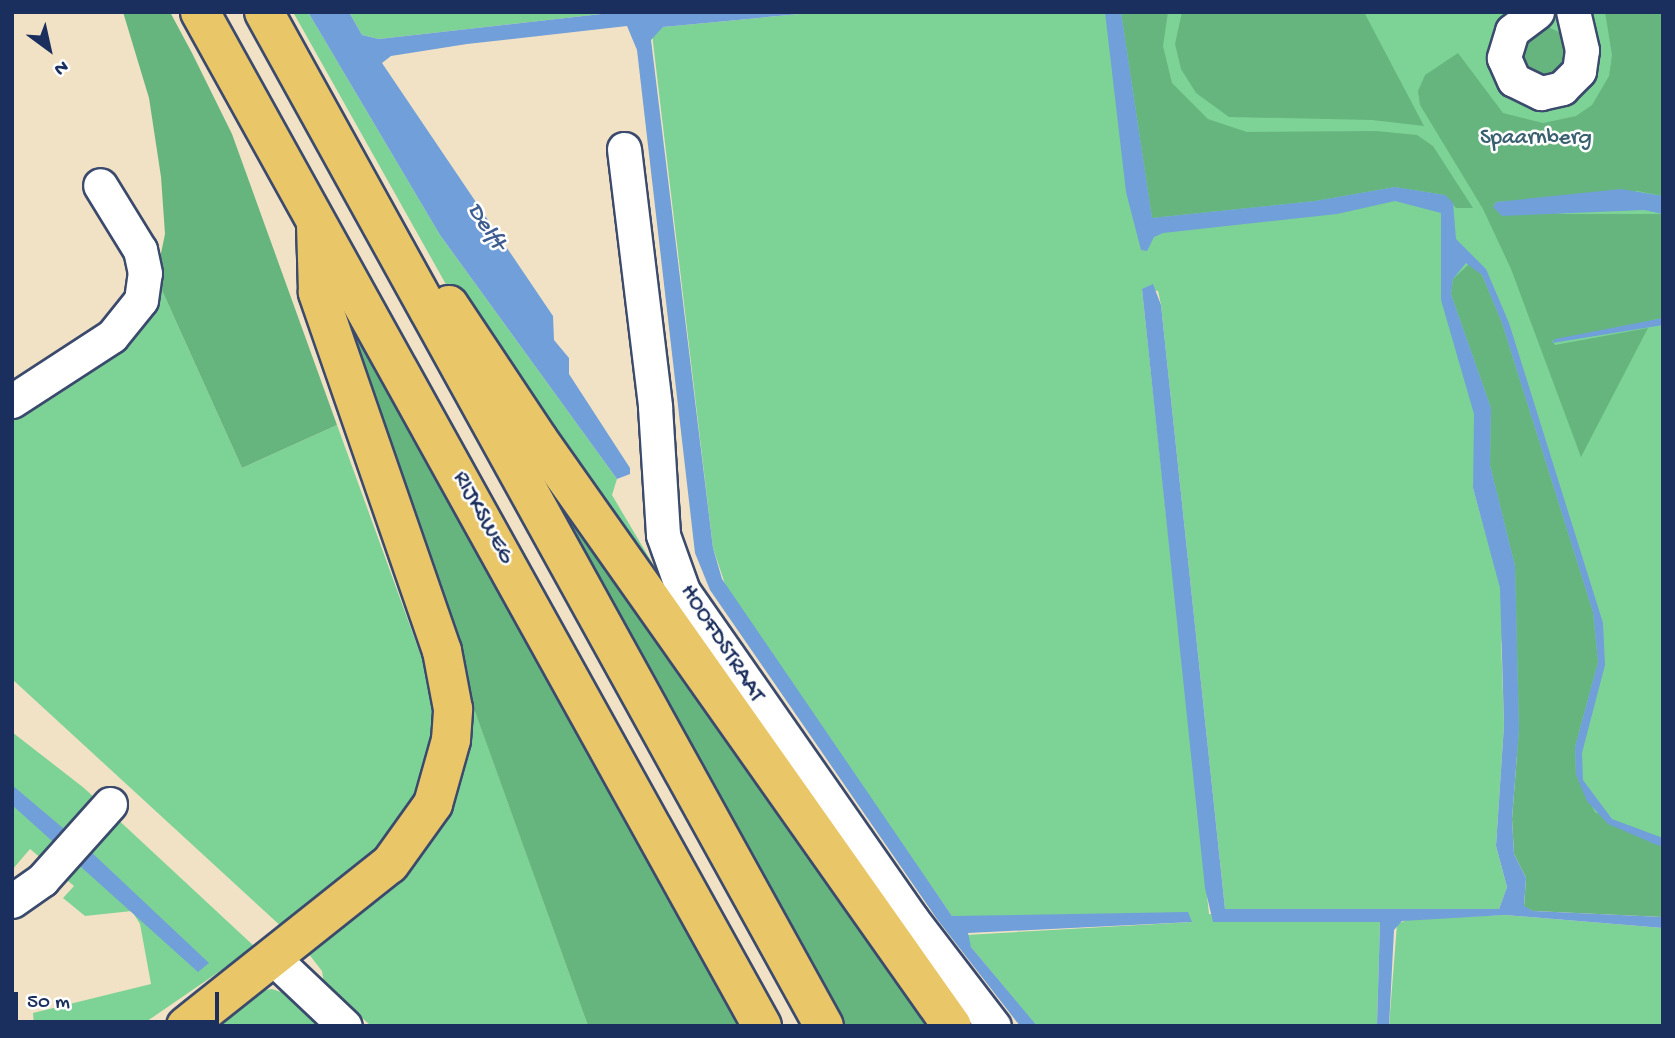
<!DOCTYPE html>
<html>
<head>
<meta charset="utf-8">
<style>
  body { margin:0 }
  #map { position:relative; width:1675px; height:1038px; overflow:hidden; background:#f1e2c5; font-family:"Gochi Hand",sans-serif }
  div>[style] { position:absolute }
  .green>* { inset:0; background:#7dd396 }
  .forest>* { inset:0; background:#66b57f }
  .water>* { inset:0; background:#709fd9 }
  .roads { filter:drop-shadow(2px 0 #3b4a6d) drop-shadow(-2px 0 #3b4a6d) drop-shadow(0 2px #3b4a6d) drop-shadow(0 -2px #3b4a6d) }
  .minor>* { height:33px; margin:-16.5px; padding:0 16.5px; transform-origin:16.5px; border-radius:16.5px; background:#fff }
  .major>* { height:38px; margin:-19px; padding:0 19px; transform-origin:19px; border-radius:19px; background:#e9c769 }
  span { translate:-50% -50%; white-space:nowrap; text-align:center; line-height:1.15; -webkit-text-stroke:5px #fff; paint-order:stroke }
  .park-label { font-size:23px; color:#38606f }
  .street-label { font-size:23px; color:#1b2f5e }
  .water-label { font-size:24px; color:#3d5c8f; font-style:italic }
  .frame { position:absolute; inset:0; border:14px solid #1b2f5e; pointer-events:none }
  .north { position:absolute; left:14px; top:14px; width:70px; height:70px; -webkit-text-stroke:5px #fff; paint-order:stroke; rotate:147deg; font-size:19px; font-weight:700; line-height:28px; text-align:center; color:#1b2f5e }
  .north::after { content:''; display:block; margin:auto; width:24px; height:32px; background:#1b2f5e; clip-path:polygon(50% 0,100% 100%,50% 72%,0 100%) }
  .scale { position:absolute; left:14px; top:992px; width:205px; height:32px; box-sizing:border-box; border:4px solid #1b2f5e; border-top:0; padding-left:9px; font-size:21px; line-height:24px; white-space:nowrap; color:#1b2f5e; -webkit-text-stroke:5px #fff; paint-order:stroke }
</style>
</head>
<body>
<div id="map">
  <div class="green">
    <div style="clip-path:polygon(293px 12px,308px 12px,440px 235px,617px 479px,612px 495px,677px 605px,982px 1026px,961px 1026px,466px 320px)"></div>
    <div style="clip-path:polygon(349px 12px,619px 12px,379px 39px,362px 35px)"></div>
    <div style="clip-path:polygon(evenodd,821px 12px,1663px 12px,1663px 895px,1535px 894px,1501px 637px,1504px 725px,1496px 846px,1507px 887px,1499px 909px,1225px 909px,1161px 305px,1158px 291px,1142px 289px,1209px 914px,1380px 922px,1377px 1026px,1037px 1026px,1032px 1021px,971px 947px,966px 935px,1192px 922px,952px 916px,728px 593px,713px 548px,652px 34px,663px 27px,821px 12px,1476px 434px,1490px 549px,1473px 488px,1476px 434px)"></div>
    <div style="clip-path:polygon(156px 277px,242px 468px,337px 425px,445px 722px,398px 840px,284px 929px,12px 679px,12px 418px,66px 380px)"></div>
    <div style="clip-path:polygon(471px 700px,588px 1026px,371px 1026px,324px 983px,322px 971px,301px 944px,369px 893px)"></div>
    <div style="clip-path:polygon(12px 732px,84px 788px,255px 947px,140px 1026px,34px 1026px,33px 1013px,151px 984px,140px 924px,132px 911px,85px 916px,63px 898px,74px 886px,30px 849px,12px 870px)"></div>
    <div style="clip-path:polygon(1505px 915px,1663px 928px,1663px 1026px,1389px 1026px,1397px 924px,1409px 919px)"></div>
    <div style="clip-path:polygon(272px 989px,287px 994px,324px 1026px,213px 1026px,258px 991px)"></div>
  </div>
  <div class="forest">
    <div style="clip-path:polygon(123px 12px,170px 12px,192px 53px,232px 134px,337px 425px,242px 468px,156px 277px,165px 234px,161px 177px,149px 98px)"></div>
    <div style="clip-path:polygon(1121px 12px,1168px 12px,1163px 46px,1172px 83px,1208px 119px,1247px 132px,1376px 131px,1417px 135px,1433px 146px,1473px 208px,1456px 208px,1445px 195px,1395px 187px,1315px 201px,1152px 218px)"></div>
    <div style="clip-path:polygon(1182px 12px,1364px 12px,1424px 126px,1372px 120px,1229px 117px,1196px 93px,1181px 69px,1175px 44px)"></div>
    <div style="clip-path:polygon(1605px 12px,1663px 12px,1663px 196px,1637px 191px,1496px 202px,1493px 207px,1563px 214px,1663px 214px,1663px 318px,1552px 341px,1555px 345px,1648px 328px,1581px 457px,1511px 269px,1483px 209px,1420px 105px,1418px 91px,1425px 75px,1458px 53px,1503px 113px,1543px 123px,1576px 116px,1592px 105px,1609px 76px,1612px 55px)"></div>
    <div style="clip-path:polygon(1544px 25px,1565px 35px,1572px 51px,1552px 81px,1516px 64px,1517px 42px)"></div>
    <div style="clip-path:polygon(1470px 263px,1482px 275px,1502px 323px,1593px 612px,1598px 662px,1575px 747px,1576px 775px,1595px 812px,1663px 846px,1663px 917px,1533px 911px,1524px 907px,1526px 878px,1514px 854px,1512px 819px,1519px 729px,1515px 566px,1490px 465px,1491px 408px,1451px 294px,1453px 279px)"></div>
    <div style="clip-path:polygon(333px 296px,744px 1026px,588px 1026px,327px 300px)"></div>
    <div style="clip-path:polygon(509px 420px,940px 1026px,842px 1026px)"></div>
  </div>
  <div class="water">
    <div style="clip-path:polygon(308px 12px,349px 12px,362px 35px,379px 39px,619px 12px,821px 12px,663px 27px,651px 40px,713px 548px,722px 579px,952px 916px,1188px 912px,1192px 922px,968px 933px,971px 947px,1037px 1026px,1020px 1026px,937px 919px,710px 590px,695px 553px,637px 50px,627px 26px,467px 44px,391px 56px,382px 63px,553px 316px,554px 340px,569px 358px,569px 374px,630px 468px,630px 474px,617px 479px,440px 235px)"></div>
    <div style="clip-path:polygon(1105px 12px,1121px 12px,1152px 218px,1315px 201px,1395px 187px,1445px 195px,1453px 203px,1456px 239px,1486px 269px,1509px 323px,1603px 623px,1605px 665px,1582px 753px,1583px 780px,1612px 819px,1663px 838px,1663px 846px,1657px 845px,1608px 824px,1587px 801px,1576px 775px,1575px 747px,1598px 662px,1593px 612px,1502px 323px,1482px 275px,1466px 263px,1453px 279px,1451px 294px,1491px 408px,1490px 465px,1515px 566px,1519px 729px,1512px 819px,1514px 854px,1526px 878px,1524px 906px,1533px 911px,1663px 917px,1663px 928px,1505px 915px,1402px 921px,1394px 930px,1389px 1026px,1377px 1026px,1380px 922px,1213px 922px,1205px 888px,1142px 289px,1153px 284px,1161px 305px,1225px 909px,1499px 909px,1507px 887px,1496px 846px,1504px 725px,1500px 588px,1473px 488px,1474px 414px,1441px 300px,1441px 213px,1395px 201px,1337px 214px,1163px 233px,1154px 237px,1147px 251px,1141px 250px,1126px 192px)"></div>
    <div style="clip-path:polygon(1621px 189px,1663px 196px,1663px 214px,1644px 210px,1502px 216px,1493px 207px,1496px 202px)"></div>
    <div style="clip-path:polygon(1663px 318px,1663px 325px,1552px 343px,1555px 339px)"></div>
    <div style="clip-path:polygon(12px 785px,89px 850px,209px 963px,198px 972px,12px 805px)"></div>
  </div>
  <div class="roads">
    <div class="minor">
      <div style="left:1537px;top:12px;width:31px;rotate:143deg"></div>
      <div style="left:1512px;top:31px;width:28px;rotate:107deg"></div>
      <div style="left:1504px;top:58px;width:24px;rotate:66deg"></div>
      <div style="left:1514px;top:80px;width:30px;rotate:26deg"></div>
      <div style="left:1541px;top:93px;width:22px;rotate:-13deg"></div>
      <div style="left:1562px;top:88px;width:24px;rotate:-45deg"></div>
      <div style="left:1579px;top:71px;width:21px;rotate:-82deg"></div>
      <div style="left:1582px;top:50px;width:39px;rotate:-103deg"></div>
      <div style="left:624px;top:149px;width:260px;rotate:83.1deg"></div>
      <div style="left:655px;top:407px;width:128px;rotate:86.4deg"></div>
      <div style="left:663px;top:535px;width:59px;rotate:70.3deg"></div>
      <div style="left:683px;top:591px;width:399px;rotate:55.1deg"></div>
      <div style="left:911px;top:918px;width:136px;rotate:52.5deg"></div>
      <div style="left:12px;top:401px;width:119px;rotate:-33deg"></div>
      <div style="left:112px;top:336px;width:46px;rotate:-51.1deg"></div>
      <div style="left:141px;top:300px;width:27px;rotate:-82deg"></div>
      <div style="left:145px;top:273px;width:24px;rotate:-102deg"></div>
      <div style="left:140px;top:250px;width:76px;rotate:-121.6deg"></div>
      <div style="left:12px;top:901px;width:37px;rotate:-35deg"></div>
      <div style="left:42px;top:880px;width:102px;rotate:-48.2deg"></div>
      <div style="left:272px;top:957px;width:100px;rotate:43.4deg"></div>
    </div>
    <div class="major">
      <div style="left:200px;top:12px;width:1159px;rotate:61deg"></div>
      <div style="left:264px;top:12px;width:1158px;rotate:61.09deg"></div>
      <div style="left:449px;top:305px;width:161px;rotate:56.4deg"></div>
      <div style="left:538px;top:439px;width:718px;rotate:54.81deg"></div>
      <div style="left:186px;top:1026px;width:260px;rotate:-38.5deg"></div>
      <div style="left:390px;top:864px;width:74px;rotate:-54.4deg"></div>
      <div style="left:433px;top:804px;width:66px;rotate:-74.3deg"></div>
      <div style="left:451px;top:740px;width:31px;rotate:-86deg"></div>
      <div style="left:453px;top:709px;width:59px;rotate:-100.7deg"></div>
      <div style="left:442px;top:651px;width:380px;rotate:-109.1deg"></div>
      <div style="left:318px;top:292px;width:69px;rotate:-91.7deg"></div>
    </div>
  </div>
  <div class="park-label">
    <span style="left:1536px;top:139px">Spaarnberg</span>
  </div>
  <div class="street-label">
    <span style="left:482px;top:518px;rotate:61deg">RIJKSWEG</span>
    <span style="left:721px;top:644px;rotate:57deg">HOOFDSTRAAT</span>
  </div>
  <div class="water-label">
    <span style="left:485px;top:227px;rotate:57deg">Delft</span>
  </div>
  <div class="frame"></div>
  <div class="north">N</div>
  <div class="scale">50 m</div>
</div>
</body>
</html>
